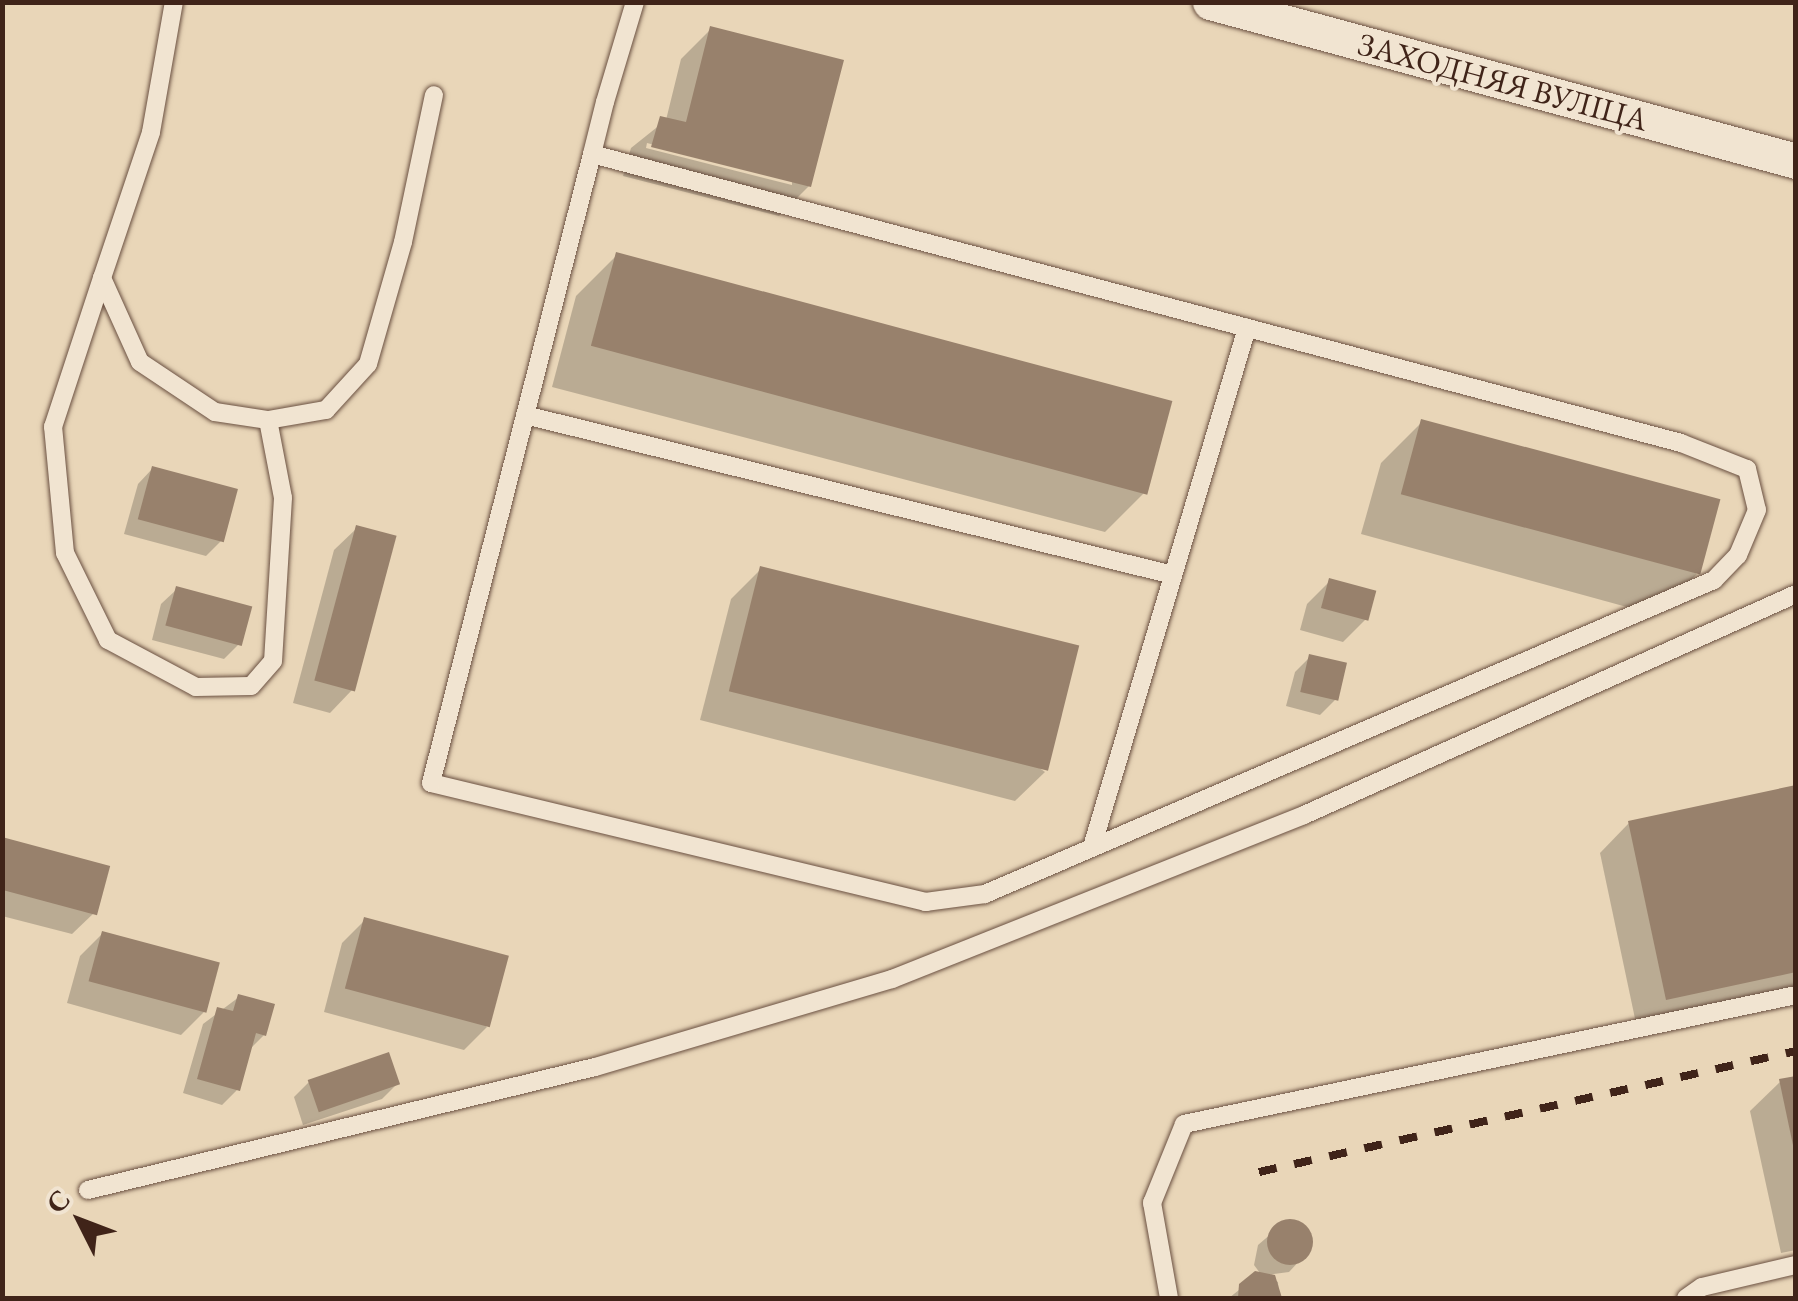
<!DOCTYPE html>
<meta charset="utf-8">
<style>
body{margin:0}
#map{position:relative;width:1798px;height:1301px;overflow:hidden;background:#e9d6b8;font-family:"EB Garamond",serif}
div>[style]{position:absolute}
.shadow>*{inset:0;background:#0003}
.building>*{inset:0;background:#98816c;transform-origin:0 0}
.round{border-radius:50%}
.roads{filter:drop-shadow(0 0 2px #6a5041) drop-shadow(0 0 2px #6a5041)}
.service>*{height:18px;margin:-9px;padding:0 9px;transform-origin:9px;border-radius:9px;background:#f1e4d1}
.minor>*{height:35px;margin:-17.5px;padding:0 17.5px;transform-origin:17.5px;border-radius:17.5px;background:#f1e4d1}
.rail>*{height:8px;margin-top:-4px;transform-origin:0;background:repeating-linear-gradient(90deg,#402419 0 18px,transparent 0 36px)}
span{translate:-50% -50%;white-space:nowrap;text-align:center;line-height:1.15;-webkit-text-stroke:8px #f1e4d1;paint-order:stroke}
.street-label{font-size:32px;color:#402419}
.frame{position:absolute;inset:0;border:5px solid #402419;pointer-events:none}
.north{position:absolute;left:30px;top:1171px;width:100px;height:100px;-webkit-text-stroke:8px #f1e4d1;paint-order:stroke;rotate:312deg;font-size:28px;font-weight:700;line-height:40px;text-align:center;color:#402419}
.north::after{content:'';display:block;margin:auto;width:35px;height:45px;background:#402419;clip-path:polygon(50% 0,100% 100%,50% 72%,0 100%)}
</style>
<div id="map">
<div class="shadow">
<div style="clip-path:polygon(evenodd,711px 29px,809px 186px,779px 216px,623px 176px,631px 148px,666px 120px,681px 59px,711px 29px,647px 143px,792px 180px,792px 185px,646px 148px,647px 143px)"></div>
<div style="clip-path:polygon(617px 255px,1146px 491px,1105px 532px,552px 387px,576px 296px)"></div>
<div style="clip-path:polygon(1422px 422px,1697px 574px,1656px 615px,1361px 534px,1381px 463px)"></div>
<div style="clip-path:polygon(153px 468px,221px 541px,206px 556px,124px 534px,138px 484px)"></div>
<div style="clip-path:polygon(357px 528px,352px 690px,330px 713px,293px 703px,334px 550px)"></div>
<div style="clip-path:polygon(761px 569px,1045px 772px,1015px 801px,700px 720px,731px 599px)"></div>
<div style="clip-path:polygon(1330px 581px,1366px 619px,1343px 642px,1300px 630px,1307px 604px)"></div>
<div style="clip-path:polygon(177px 589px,239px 644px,224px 659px,152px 640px,161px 604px)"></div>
<div style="clip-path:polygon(1310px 657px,1335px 700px,1320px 715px,1286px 706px,1295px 672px)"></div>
<div style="clip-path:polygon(1796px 787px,1796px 994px,1637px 1028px,1600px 853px,1629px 823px)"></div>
<div style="clip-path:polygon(2px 840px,95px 912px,72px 934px,2px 916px)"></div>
<div style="clip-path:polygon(365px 920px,487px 1027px,464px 1050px,324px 1012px,342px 943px)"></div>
<div style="clip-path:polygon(103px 933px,204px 1012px,181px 1035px,67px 1003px,80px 956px)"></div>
<div style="clip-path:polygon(239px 997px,264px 1035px,249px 1050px,237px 1090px,222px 1105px,183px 1093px,203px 1024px)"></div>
<div style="clip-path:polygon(1796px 1078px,1796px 1250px,1781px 1253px,1750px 1111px,1780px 1082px)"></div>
<div style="clip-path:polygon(309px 1082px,397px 1084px,382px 1099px,303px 1125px,294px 1097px)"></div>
<div style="clip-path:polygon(1285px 1222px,1303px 1227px,1309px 1237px,1304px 1256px,1289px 1272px,1266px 1275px,1278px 1282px,1279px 1298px,1229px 1298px,1260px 1273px,1254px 1265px,1258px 1245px)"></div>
</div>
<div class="building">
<div style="clip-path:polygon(710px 26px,844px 60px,811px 187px,651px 147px,660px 116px,686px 122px)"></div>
<div style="left:616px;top:252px;width:576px;height:97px;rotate:15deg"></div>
<div style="left:1421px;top:419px;width:310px;height:78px;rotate:15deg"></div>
<div style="left:152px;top:466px;width:89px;height:55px;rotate:15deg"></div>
<div style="left:356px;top:525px;width:42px;height:161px;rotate:15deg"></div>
<div style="left:760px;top:566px;width:329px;height:129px;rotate:14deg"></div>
<div style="left:1329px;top:578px;width:49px;height:31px;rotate:15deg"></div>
<div style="left:176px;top:586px;width:79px;height:41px;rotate:15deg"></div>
<div style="left:1309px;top:654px;width:39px;height:39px;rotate:13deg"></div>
<div style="clip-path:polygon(1796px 785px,1796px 972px,1666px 1000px,1628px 821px)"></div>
<div style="left:2px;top:837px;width:112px;height:51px;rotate:15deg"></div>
<div style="left:364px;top:917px;width:150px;height:74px;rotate:15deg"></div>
<div style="left:102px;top:931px;width:122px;height:52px;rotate:15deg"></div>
<div style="clip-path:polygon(238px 994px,275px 1004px,266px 1036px,256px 1033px,240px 1091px,197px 1079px,217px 1007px,233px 1011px)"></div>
<div style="left:389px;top:1052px;width:34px;height:86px;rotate:71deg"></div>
<div style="clip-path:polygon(1796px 1076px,1796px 1150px,1794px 1150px,1779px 1079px)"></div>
<div class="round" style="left:1267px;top:1219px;width:46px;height:46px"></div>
<div style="clip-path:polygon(1255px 1271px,1275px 1275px,1282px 1298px,1238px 1298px,1239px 1284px)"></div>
</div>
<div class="roads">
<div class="service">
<div style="left:592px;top:154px;width:1127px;rotate:14.86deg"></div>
<div style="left:1681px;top:443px;width:71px;rotate:21.5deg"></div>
<div style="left:1747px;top:469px;width:42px;rotate:76.3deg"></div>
<div style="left:1757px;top:510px;width:49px;rotate:112.9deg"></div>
<div style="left:1738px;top:555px;width:35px;rotate:134deg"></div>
<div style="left:1714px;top:580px;width:794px;rotate:156.7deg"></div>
<div style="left:985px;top:894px;width:60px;rotate:172.3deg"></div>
<div style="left:926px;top:902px;width:509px;rotate:-166.48deg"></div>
<div style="left:431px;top:783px;width:649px;rotate:-75.64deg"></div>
<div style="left:592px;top:154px;width:54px;rotate:-76deg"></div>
<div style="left:605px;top:102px;width:104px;rotate:-73.3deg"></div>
<div style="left:102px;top:278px;width:92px;rotate:65.7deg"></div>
<div style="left:140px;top:362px;width:90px;rotate:33.7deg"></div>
<div style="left:215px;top:412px;width:54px;rotate:8.6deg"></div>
<div style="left:268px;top:420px;width:79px;rotate:79.1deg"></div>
<div style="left:283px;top:498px;width:163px;rotate:93.5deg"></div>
<div style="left:273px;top:661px;width:33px;rotate:131deg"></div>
<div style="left:251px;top:686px;width:55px;rotate:179deg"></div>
<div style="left:196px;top:687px;width:100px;rotate:-151.9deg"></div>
<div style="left:108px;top:640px;width:97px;rotate:-116.3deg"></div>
<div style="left:65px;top:553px;width:127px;rotate:-95.4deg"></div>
<div style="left:53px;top:427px;width:157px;rotate:-71.8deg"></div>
<div style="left:102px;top:278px;width:154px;rotate:-71.4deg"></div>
<div style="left:151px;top:132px;width:132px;rotate:-80deg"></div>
<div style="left:525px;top:415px;width:667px;rotate:13.87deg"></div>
<div style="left:268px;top:420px;width:59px;rotate:-9.8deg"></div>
<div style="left:326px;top:410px;width:62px;rotate:-47.6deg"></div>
<div style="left:368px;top:364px;width:127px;rotate:-74deg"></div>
<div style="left:403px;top:242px;width:150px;rotate:-78.1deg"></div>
<div style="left:1092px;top:847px;width:542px;rotate:-73.37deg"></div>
<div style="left:88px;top:1190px;width:522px;rotate:-13.64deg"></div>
<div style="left:595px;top:1067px;width:310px;rotate:-16.5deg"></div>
<div style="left:892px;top:979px;width:443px;rotate:-21.7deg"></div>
<div style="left:1304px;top:815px;width:539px;rotate:-24.19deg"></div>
<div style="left:1169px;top:1298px;width:97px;rotate:-100.1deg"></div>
<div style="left:1152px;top:1203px;width:85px;rotate:-67.9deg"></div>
<div style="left:1184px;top:1124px;width:625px;rotate:-11.9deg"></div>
<div style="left:1686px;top:1298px;width:19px;rotate:-35deg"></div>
<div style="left:1702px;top:1287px;width:97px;rotate:-13.2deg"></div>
</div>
<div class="minor">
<div style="left:1210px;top:2px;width:607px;rotate:15.18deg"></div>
</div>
</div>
<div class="rail">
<div style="left:1259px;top:1172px;width:550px;rotate:-12.7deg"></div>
</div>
<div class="street-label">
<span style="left:1503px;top:82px;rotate:15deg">ЗАХОДНЯЯ ВУЛІЦА</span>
</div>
<div class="frame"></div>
<div class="north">С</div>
</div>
